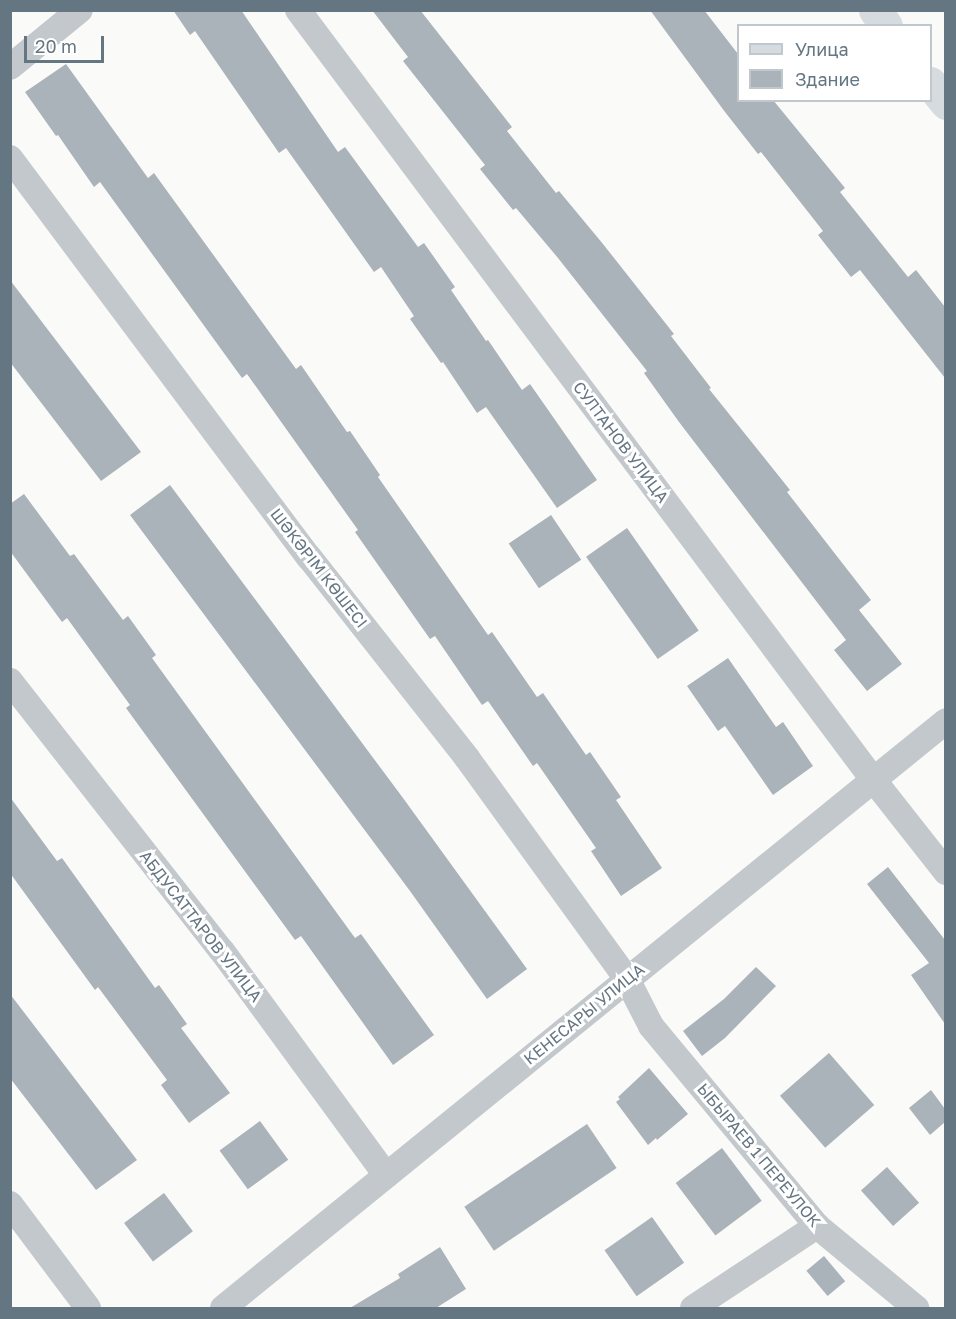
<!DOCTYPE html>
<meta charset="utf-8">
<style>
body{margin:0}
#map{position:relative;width:956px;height:1319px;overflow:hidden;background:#fafaf8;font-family:"Golos Text",sans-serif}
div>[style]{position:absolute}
.building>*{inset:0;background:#aab3b9;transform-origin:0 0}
.street>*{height:26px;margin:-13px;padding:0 13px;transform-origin:13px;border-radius:13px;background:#c3c8cc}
.secondary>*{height:33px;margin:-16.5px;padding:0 16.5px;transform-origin:16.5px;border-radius:16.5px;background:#d6dbdf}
span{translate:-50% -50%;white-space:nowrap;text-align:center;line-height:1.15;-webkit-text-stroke:6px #fff;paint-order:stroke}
.street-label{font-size:16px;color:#657683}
.frame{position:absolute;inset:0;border:12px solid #657683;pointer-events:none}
.legend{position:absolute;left:737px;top:24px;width:195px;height:78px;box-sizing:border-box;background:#fff;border:2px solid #c1c8cd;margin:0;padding:8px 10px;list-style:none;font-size:18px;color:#657683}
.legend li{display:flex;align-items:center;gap:12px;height:30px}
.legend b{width:30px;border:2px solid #c1c8cd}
.scale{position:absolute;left:24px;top:36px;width:80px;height:27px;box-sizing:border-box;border:3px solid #657683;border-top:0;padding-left:8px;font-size:18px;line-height:21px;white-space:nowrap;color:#657683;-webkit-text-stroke:4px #fff;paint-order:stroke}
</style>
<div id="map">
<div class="building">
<div style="clip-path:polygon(173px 10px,241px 10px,338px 152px,345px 147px,418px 247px,424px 243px,455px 287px,451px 290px,486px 341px,488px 340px,522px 390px,530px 384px,597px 480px,557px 508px,486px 407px,477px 413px,443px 362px,441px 363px,410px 319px,414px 316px,381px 267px,374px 272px,286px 148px,279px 153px,195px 31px,190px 35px)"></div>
<div style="clip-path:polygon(372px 10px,420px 10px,512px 127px,507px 131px,556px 193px,559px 191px,603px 244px,674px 334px,671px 336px,711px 388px,709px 389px,790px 490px,787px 492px,871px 600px,859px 610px,902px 664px,867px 691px,834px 650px,846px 640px,679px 422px,644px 373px,647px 371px,558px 258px,516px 208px,513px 210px,480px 169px,485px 165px,403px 61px,408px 57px)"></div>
<div style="clip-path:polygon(650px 10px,704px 10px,738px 54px,738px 100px,773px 100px,845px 188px,840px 192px,908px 277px,916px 270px,945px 307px,945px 378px,860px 270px,851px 277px,818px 235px,823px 231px,761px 152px,758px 154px,725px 112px)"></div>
<div style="clip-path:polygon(66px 64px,148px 178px,154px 173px,296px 369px,301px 365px,347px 432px,350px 431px,380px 475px,378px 477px,488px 635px,492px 632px,537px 697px,543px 693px,586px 755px,590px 752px,621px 797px,616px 800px,662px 868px,621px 896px,591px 851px,596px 848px,537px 763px,533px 766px,488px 701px,482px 705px,435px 636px,430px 639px,355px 532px,358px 530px,247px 374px,242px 378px,100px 182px,94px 187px,58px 135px,56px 136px,25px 92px)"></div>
<div style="clip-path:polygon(10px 280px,141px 452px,101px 481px,10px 362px)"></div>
<div style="clip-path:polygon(170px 485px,403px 798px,527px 969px,487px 999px,410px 891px,130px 515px)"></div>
<div style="clip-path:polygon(24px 494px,70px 556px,74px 554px,123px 620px,128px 616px,156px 655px,152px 658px,355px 938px,361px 934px,434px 1035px,393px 1065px,301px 936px,295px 940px,126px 708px,130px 705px,67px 618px,62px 622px,10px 551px,10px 504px)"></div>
<div style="left:551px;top:515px;width:54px;height:51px;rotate:56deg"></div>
<div style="left:627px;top:528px;width:125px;height:50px;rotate:55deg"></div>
<div style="clip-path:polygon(728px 658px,776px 727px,783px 722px,813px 766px,773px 795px,725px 726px,718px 731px,687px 686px)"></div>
<div style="clip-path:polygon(10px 797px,57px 861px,62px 858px,155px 988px,159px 985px,187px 1024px,181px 1028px,230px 1093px,189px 1123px,161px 1085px,167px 1080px,98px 987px,95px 990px,10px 873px)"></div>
<div style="clip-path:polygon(888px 867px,945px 940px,945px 1024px,911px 975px,929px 963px,867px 884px)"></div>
<div style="clip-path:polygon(756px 967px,776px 986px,725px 1038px,702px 1056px,683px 1031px,724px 999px)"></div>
<div style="clip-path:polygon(10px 994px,137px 1160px,96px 1190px,10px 1078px)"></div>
<div style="left:829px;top:1053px;width:69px;height:65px;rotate:49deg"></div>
<div style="clip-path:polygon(649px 1068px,688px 1114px,657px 1140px,656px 1138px,648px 1145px,616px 1102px,620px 1099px,618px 1097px)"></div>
<div style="clip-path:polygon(931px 1090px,945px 1109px,945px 1122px,930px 1135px,909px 1108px)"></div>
<div style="left:260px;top:1121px;width:48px;height:50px;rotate:54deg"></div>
<div style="left:587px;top:1124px;width:53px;height:148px;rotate:56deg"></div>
<div style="left:722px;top:1148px;width:66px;height:58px;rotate:53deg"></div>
<div style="left:887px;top:1167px;width:48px;height:35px;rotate:48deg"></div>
<div style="left:164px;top:1193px;width:48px;height:50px;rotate:53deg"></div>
<div style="left:652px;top:1217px;width:56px;height:58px;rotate:55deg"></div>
<div style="clip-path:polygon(440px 1247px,466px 1289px,436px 1308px,350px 1308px,400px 1278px,398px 1274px)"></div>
<div style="left:824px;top:1256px;width:33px;height:23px;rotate:50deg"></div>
</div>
<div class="street">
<div style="left:298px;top:10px;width:959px;rotate:53.23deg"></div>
<div style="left:872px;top:778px;width:120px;rotate:51.8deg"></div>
<div style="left:10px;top:67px;width:90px;rotate:-39.2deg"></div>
<div style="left:10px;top:158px;width:499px;rotate:53.2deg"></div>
<div style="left:309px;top:557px;width:256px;rotate:51.8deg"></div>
<div style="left:467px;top:758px;width:273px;rotate:54.1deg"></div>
<div style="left:627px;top:979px;width:53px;rotate:62.9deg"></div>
<div style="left:651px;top:1026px;width:260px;rotate:50.3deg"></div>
<div style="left:817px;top:1226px;width:129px;rotate:39.6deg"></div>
<div style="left:10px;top:681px;width:343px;rotate:51.9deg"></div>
<div style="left:222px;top:951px;width:278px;rotate:53.8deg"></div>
<div style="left:10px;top:1204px;width:130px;rotate:53.1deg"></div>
<div style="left:223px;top:1308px;width:931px;rotate:-39.07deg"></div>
<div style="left:693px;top:1308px;width:149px;rotate:-33.5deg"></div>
</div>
<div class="secondary">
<div style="left:875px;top:10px;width:19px;rotate:55deg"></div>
<div style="left:930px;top:83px;width:26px;rotate:51deg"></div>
</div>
<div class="street-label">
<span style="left:621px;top:442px;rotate:53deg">СУЛТАНОВ УЛИЦА</span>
<span style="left:319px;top:568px;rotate:52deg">ШӘКӘРІМ КӨШЕСІ</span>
<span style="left:201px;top:926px;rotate:52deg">АБДУСАТТАРОВ УЛИЦА</span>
<span style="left:584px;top:1014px;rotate:-39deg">КЕНЕСАРЫ УЛИЦА</span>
<span style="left:759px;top:1155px;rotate:50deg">ЫБЫРАЕВ 1 ПЕРЕУЛОК</span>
</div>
<div class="frame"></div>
<ul class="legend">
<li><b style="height:8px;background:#d6dbdf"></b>Улица</li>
<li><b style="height:16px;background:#aab3b9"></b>Здание</li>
</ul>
<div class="scale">20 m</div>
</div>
